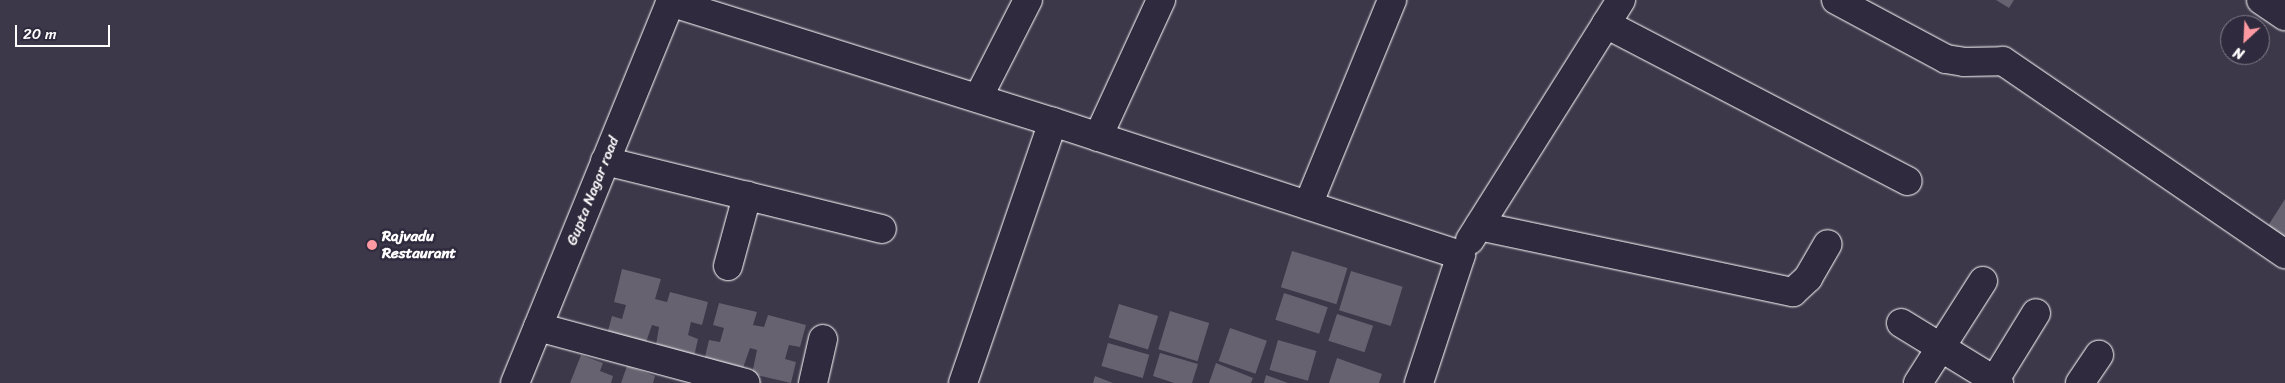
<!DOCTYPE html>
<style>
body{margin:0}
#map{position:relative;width:2285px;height:383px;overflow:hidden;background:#3c3749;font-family:Sriracha,sans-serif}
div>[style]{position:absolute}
.building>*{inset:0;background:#666270;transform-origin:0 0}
.roads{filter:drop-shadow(0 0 1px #fff) drop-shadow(0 0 1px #fff)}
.street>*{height:28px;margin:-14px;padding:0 14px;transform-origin:14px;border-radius:14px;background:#2f2a3d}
.secondary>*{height:28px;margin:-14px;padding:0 14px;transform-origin:14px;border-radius:14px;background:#2f2a3d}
.dots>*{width:14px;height:14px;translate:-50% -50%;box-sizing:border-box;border:2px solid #2f2a3d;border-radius:50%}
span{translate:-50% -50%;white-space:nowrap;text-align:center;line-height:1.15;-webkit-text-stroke:5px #2f2a3d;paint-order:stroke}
.street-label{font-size:15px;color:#fff}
.poi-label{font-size:15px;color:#fff;font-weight:700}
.left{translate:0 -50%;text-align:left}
.north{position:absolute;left:2220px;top:15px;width:50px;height:50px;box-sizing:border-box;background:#2f2a3d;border:1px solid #827f8b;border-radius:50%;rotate:205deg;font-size:14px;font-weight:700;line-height:20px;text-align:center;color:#fff}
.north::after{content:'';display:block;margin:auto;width:18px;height:22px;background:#ff9aa2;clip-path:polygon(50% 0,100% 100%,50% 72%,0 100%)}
.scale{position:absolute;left:15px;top:25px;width:95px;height:22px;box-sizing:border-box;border:2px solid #fff;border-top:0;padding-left:6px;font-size:15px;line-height:18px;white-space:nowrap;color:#fff;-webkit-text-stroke:4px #2f2a3d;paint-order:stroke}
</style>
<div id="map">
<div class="building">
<div style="clip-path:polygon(1996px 0,2014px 0,2009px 8px)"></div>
<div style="clip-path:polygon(2285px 199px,2285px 241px,2266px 229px)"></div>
<div style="left:1292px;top:251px;width:58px;height:38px;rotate:17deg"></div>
<div style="clip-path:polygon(622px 269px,661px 279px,655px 299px,667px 302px,670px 292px,708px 302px,702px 325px,691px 322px,688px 335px,698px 339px,693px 361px,655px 351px,659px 327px,652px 325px,644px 348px,606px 338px,612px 316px,622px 319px,626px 305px,614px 302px)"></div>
<div style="left:1351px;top:271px;width:54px;height:41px;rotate:17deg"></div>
<div style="left:1284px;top:293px;width:46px;height:28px;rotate:18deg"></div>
<div style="clip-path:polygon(719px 303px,757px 312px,753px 325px,764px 327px,768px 315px,806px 325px,800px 347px,789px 345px,785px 359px,796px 362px,791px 383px,752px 374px,757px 350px,750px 348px,742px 371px,704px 361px,709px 340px,720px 342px,724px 328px,713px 325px)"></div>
<div style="left:1119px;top:304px;width:41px;height:35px;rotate:17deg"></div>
<div style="left:1170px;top:311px;width:41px;height:40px;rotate:17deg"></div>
<div style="left:1337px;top:314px;width:38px;height:28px;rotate:18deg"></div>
<div style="left:1230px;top:328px;width:39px;height:35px;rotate:19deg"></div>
<div style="left:1278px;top:340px;width:40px;height:31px;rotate:16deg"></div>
<div style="left:1108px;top:343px;width:43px;height:24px;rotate:16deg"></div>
<div style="clip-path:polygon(1160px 353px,1198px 364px,1192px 383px,1174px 383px,1153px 376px)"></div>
<div style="clip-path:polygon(581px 355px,603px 363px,600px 371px,613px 376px,611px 383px,570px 383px)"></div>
<div style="clip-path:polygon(1337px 358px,1382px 374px,1379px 383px,1329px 383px)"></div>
<div style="clip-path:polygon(1216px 363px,1253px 378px,1251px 383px,1209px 383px)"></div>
<div style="clip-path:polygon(627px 366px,655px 376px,653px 383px,621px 383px)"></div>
<div style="clip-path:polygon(1266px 375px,1288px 383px,1264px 383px)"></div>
<div style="clip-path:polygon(1095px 376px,1113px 383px,1093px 383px)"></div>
</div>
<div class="roads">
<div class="street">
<div style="left:1621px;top:0;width:28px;rotate:122deg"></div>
<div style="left:1606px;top:24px;width:340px;rotate:27.5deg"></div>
<div style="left:1836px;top:0;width:125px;rotate:28.2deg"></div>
<div style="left:1946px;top:59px;width:18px;rotate:9deg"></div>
<div style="left:1964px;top:62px;width:39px;rotate:-1deg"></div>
<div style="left:2003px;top:61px;width:342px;rotate:34.4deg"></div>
<div style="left:2261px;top:0;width:29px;rotate:34deg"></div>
<div style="left:670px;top:2px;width:401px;rotate:17.4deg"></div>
<div style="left:1053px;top:122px;width:429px;rotate:18.1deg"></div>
<div style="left:1461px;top:255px;width:135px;rotate:108.2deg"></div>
<div style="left:978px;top:98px;width:110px;rotate:-63deg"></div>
<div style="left:1098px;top:137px;width:151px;rotate:-65.3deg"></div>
<div style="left:605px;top:161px;width:285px;rotate:13.8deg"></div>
<div style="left:1308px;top:205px;width:222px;rotate:-67.7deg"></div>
<div style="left:1479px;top:226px;width:321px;rotate:11.9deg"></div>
<div style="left:1793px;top:292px;width:21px;rotate:-43deg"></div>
<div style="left:1808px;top:278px;width:39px;rotate:-60deg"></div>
<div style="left:1470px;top:240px;width:255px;rotate:-57.8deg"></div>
<div style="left:728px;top:266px;width:73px;rotate:-74.8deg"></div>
<div style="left:1901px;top:323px;width:115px;rotate:31.5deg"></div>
<div style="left:538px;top:327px;width:215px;rotate:15.1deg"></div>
<div style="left:813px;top:383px;width:45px;rotate:-77.2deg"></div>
<div style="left:963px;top:383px;width:276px;rotate:-71deg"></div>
<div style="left:1918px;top:383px;width:121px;rotate:-57.5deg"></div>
<div style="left:1993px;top:383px;width:82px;rotate:-58.4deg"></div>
<div style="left:2080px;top:383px;width:34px;rotate:-56deg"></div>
</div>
<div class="secondary">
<div style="left:515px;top:383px;width:414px;rotate:-67.8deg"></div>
</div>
</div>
<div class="dots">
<div style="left:372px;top:245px;background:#ff9aa2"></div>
</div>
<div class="street-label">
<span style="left:593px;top:191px;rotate:-68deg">Gupta Nagar road</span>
</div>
<div class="poi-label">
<span class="left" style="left:382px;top:245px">Rajvadu<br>Restaurant</span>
</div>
<div class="north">N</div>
<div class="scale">20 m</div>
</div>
